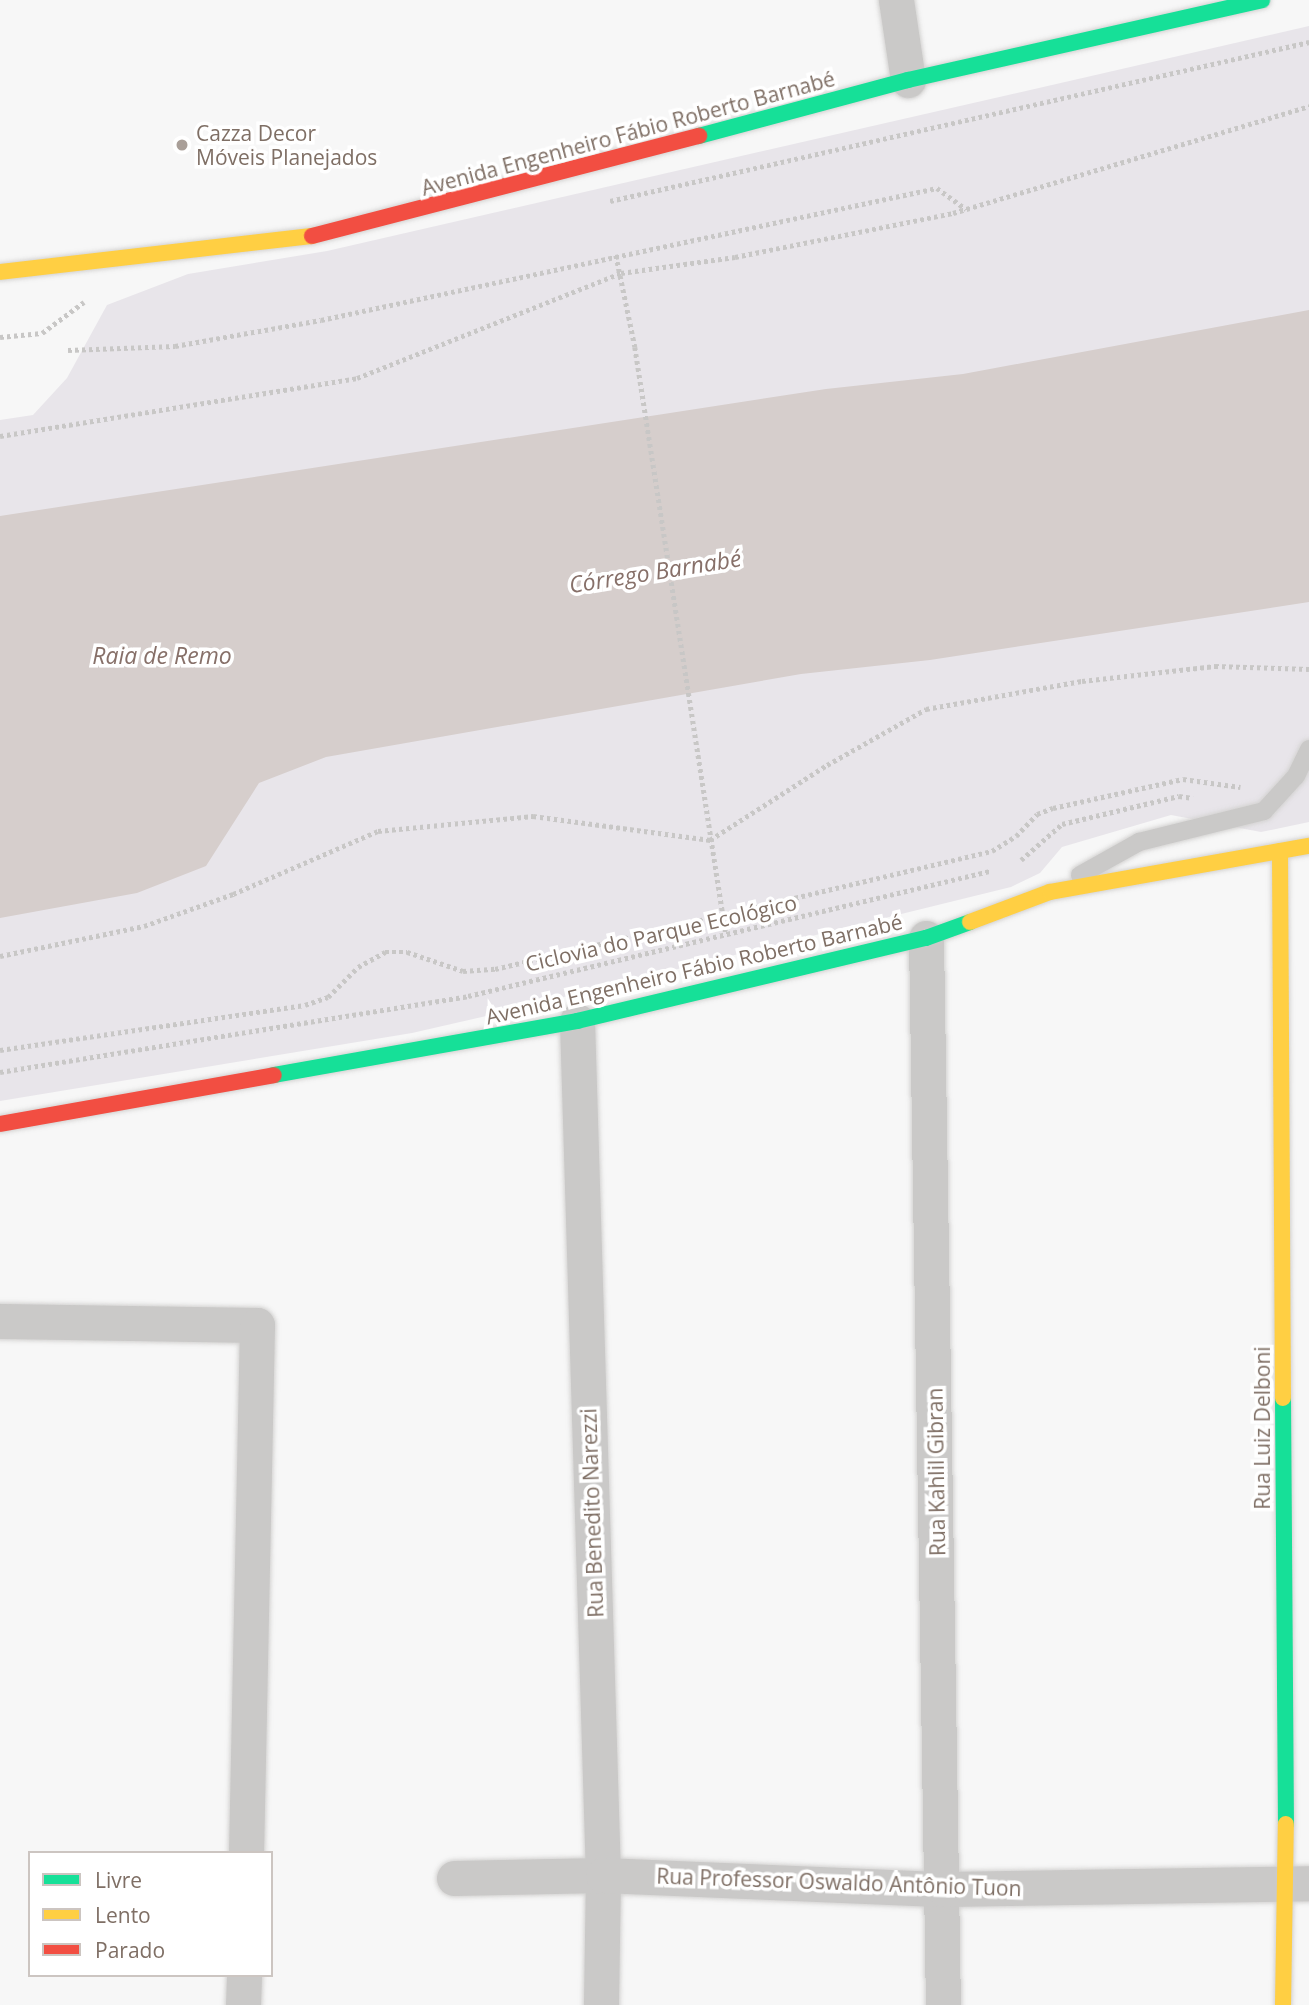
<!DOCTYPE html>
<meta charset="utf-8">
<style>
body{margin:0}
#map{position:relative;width:1309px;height:2005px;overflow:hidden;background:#f7f7f7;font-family:"Open Sans",sans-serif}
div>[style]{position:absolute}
.green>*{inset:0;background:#e8e5ea}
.water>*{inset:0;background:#d6cecc}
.path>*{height:4.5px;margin-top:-2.25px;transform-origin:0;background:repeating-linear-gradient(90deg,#c8c7c6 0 3.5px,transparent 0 7px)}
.roads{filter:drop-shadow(0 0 2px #d4d3d2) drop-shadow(0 0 2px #d4d3d2)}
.lane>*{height:18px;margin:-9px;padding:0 9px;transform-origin:9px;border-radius:9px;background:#cac9c8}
.street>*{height:35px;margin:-17.5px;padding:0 17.5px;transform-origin:17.5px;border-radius:17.5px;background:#cac9c8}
.fast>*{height:16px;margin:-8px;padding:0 8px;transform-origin:8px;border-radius:8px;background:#16e098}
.slow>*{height:16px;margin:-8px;padding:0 8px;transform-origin:8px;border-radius:8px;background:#ffcf43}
.jam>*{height:16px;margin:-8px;padding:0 8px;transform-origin:8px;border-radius:8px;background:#f24e42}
.dots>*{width:19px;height:19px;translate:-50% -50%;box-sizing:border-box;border:4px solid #fff;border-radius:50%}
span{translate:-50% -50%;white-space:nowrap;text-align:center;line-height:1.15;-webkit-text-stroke:7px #fff;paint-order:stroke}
.poi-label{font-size:21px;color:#7f6f65}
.left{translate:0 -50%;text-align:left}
.street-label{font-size:21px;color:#7f6f65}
.water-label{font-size:23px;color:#877069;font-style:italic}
.legend{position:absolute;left:28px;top:1851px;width:245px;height:126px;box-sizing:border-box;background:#fff;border:2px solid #ccc5c1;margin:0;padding:9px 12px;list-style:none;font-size:21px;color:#7f6f65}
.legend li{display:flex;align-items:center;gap:14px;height:35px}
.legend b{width:35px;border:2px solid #ccc5c1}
</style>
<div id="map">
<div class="green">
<div style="clip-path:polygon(1309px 26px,1309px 822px,1261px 832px,1171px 815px,1062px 847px,1040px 873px,1011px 887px,495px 1014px,412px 1033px,0 1101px,0 420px,33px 415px,67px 378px,107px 305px,188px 274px,327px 251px)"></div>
</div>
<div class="water">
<div style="clip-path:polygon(1309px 310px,1309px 602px,930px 660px,801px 674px,326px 757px,259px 783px,206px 866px,137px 893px,0 918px,0 516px,826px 389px,963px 374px)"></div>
</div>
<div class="path">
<div style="left:610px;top:201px;width:717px;rotate:-12.81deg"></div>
<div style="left:616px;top:255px;width:94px;rotate:78.3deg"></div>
<div style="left:635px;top:347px;width:594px;rotate:81.19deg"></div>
<div style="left:0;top:337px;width:42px;rotate:-5.4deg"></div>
<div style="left:42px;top:333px;width:52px;rotate:-36.4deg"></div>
<div style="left:68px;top:350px;width:107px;rotate:-2.1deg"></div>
<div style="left:175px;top:346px;width:148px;rotate:-10.1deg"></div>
<div style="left:321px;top:320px;width:630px;rotate:-12.09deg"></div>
<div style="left:937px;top:188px;width:36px;rotate:36deg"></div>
<div style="left:0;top:436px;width:362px;rotate:-9.2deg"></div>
<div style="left:357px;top:378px;width:284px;rotate:-21.7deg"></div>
<div style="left:621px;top:273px;width:115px;rotate:-8deg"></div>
<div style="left:735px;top:257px;width:222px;rotate:-11.4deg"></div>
<div style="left:953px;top:213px;width:372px;rotate:-16.7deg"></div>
<div style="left:1021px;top:860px;width:55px;rotate:-41.3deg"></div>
<div style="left:1062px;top:824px;width:120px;rotate:-13.5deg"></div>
<div style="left:1179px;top:796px;width:14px;rotate:8deg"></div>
<div style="left:0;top:956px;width:147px;rotate:-11.8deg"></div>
<div style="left:144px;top:926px;width:95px;rotate:-19.8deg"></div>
<div style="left:233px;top:894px;width:158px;rotate:-23.5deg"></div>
<div style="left:378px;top:831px;width:156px;rotate:-5.5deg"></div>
<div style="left:533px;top:816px;width:179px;rotate:7.7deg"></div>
<div style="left:710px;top:840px;width:139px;rotate:-32.7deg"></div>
<div style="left:827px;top:765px;width:114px;rotate:-29.5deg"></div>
<div style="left:926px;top:709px;width:158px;rotate:-10.2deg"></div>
<div style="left:1082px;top:681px;width:134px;rotate:-6.4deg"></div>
<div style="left:1215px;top:666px;width:94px;rotate:1.8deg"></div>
<div style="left:0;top:1050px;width:308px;rotate:-8.4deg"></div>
<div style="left:305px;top:1005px;width:24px;rotate:-19deg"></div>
<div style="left:328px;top:997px;width:42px;rotate:-45deg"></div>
<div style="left:358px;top:967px;width:31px;rotate:-29deg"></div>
<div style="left:385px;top:952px;width:22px"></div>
<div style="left:407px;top:952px;width:59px;rotate:18.7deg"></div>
<div style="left:463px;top:971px;width:32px;rotate:-4deg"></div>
<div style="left:495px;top:969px;width:511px;rotate:-13.36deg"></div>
<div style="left:992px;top:851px;width:28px;rotate:-32deg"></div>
<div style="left:1016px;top:836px;width:30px;rotate:-46deg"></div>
<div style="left:1037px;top:814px;width:17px;rotate:-21deg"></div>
<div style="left:1053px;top:808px;width:133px;rotate:-12.6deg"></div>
<div style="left:1183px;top:779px;width:58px;rotate:8deg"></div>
<div style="left:0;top:1072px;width:474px;rotate:-9.2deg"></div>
<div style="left:468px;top:996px;width:537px;rotate:-13.47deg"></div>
</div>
<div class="roads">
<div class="lane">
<div style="left:1080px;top:875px;width:68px;rotate:-29.2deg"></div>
<div style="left:1139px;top:842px;width:129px;rotate:-13.9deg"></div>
<div style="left:1264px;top:811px;width:47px;rotate:-47.6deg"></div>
<div style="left:1296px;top:776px;width:30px;rotate:-64deg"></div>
</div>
<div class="street">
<div style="left:896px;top:0;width:81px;rotate:81.5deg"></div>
<div style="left:926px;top:938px;width:1067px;rotate:89.09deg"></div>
<div style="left:577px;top:1021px;width:854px;rotate:88.26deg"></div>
<div style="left:603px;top:1875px;width:130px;rotate:90.9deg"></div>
<div style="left:0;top:1321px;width:257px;rotate:0.9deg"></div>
<div style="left:257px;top:1325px;width:528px;rotate:91.19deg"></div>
<div style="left:454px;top:1878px;width:149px;rotate:-1.2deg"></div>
<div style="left:603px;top:1875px;width:341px;rotate:2.4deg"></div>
<div style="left:944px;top:1889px;width:365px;rotate:-0.9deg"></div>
<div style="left:243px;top:2005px;width:30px;rotate:-88deg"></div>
</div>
<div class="fast">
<div style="left:699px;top:136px;width:216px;rotate:-15deg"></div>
<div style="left:908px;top:80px;width:363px;rotate:-12.7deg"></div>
<div style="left:274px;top:1075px;width:308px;rotate:-10.1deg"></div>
<div style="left:577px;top:1021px;width:359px;rotate:-13.4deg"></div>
<div style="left:926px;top:938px;width:47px;rotate:-20deg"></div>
<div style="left:1283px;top:1398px;width:426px;rotate:89.6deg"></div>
</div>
<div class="slow">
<div style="left:0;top:272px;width:314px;rotate:-6.6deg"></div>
<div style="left:1280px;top:851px;width:547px;rotate:89.69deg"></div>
<div style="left:970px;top:922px;width:85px;rotate:-20.6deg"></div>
<div style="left:1050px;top:892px;width:263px;rotate:-10.1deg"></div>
<div style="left:1283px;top:2005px;width:181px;rotate:-89.1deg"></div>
</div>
<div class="jam">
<div style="left:312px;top:236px;width:400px;rotate:-14.5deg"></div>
<div style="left:0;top:1124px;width:278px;rotate:-10.1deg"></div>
</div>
</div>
<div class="dots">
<div style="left:182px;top:145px;background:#a99f98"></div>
</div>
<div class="poi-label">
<span class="left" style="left:196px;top:145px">Cazza Decor<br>Móveis Planejados</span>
</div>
<div class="street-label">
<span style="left:628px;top:133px;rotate:-15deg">Avenida Engenheiro Fábio Roberto Barnabé</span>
<span style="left:661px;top:933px;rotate:-13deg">Ciclovia do Parque Ecológico</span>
<span style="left:694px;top:969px;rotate:-13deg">Avenida Engenheiro Fábio Roberto Barnabé</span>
<span style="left:1262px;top:1428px;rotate:-90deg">Rua Luiz Delboni</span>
<span style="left:936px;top:1472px;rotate:-91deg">Rua Kahlil Gibran</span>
<span style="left:592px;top:1513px;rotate:-92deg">Rua Benedito Narezzi</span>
<span style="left:839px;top:1882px;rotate:2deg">Rua Professor Oswaldo Antônio Tuon</span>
</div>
<div class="water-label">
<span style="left:655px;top:571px;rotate:-9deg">Córrego Barnabé</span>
<span style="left:162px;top:655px">Raia de Remo</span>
</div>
<ul class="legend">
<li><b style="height:9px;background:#16e098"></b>Livre</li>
<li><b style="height:9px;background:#ffcf43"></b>Lento</li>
<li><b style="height:9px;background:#f24e42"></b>Parado</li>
</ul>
</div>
